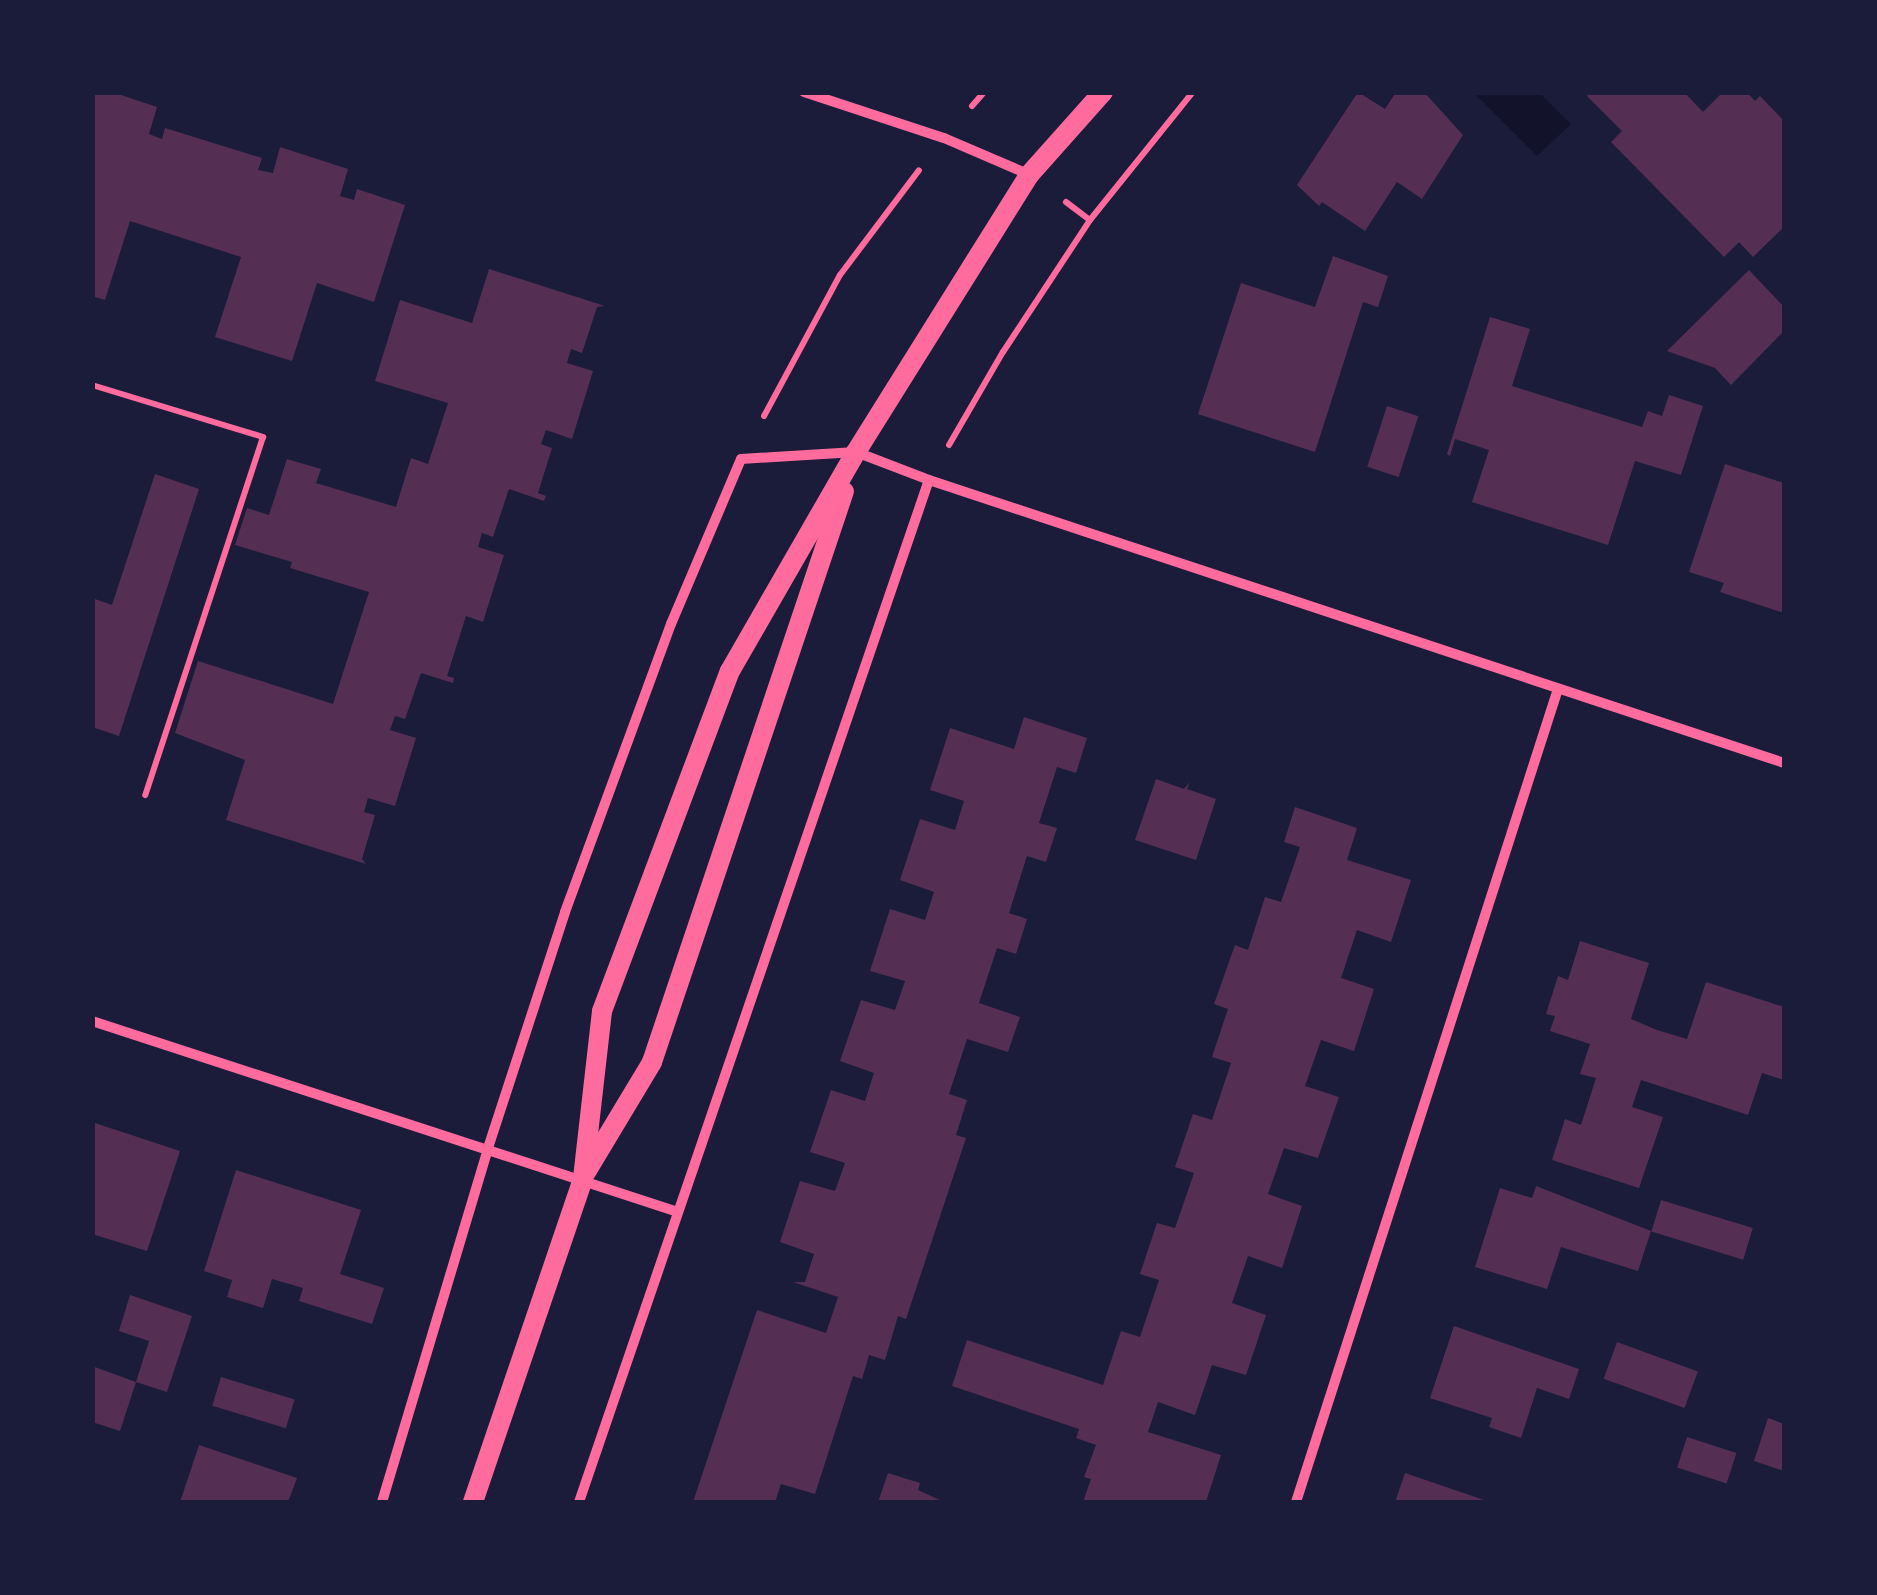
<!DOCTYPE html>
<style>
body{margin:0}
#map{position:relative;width:1877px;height:1595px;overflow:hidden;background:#1b1b3a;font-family:"Space Grotesk",sans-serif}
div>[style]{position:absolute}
.water>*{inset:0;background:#12122b}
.building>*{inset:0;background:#542f53;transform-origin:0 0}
.path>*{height:6px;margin:-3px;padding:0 3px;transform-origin:3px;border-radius:3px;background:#ff6b9d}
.minor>*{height:10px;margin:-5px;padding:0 5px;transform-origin:5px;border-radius:5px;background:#ff6b9d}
.secondary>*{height:20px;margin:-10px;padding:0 10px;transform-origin:10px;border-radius:10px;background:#ff6b9d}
span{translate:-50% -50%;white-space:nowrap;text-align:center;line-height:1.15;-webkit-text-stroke:8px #1b1b3a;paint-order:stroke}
.frame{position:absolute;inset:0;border:95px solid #1b1b3a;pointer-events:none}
</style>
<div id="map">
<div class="water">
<div style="clip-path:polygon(1474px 93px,1540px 93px,1571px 124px,1537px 156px)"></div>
</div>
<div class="building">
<div style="clip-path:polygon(92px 92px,112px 92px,157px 107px,149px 134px,162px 139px,165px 128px,262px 158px,258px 170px,273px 173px,280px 147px,348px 169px,340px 196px,354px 200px,357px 189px,405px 205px,374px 302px,317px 283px,292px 361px,215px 337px,241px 257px,130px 221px,105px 300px,92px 296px)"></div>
<div style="clip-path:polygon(1358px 92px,1385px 109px,1396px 92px,1424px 92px,1463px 135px,1422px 199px,1397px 182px,1365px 231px,1322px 202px,1319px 206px,1297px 185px)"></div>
<div style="clip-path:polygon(1590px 92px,1684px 92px,1703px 112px,1723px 92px,1747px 92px,1755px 101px,1760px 96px,1784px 121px,1784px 227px,1753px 257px,1739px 242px,1724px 257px,1611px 142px,1622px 131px,1587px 96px)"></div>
<div style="clip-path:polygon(1333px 256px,1388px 276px,1378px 307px,1363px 302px,1315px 452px,1198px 414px,1241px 283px,1315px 307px)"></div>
<div style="clip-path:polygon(489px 269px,605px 306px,597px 307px,582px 353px,571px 349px,567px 363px,593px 371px,572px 439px,546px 430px,541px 444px,552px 448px,538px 493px,546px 496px,544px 501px,509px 489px,493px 537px,482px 533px,478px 547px,504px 555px,483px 622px,466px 616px,447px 676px,454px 678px,453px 683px,421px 673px,405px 719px,395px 716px,390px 730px,416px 738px,395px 806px,368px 798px,364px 812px,375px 815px,362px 859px,366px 864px,226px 820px,245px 760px,175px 733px,198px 661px,333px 704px,369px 592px,290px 568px,292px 562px,235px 545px,247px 508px,269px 515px,287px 459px,321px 469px,316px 483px,396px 507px,411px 458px,428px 464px,448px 403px,375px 381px,400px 300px,472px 323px)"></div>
<div style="clip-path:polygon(1749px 270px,1784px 307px,1784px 331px,1731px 385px,1715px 368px,1667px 351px)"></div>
<div style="clip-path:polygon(1490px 317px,1530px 329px,1512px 386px,1642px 427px,1648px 411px,1662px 416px,1669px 395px,1703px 406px,1681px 475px,1635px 461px,1608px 545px,1472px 502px,1489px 450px,1455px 439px,1450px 456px,1447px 454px)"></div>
<div style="left:1387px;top:406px;width:33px;height:64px;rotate:18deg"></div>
<div style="clip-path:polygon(1725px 464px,1784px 483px,1784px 613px,1720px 592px,1724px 583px,1689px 572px)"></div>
<div style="clip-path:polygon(155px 474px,199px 489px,119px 736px,92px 727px,92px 598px,112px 605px)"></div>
<div style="clip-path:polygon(1024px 717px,1087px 738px,1076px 773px,1057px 767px,1039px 823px,1057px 828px,1046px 862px,1027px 856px,1009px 913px,1027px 919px,1016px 954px,997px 948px,979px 1003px,1020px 1017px,1008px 1052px,967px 1039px,949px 1094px,967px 1100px,956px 1135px,966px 1138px,906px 1319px,898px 1316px,885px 1360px,869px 1355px,862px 1379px,853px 1376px,815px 1494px,781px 1484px,775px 1502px,693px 1502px,757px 1310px,826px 1333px,838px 1297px,793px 1282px,805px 1282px,814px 1254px,780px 1242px,800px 1181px,835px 1191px,845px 1163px,810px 1152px,831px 1090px,865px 1101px,874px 1073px,840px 1061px,861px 1000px,895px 1010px,905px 981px,870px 971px,890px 909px,925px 920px,934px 892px,900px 880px,920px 819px,955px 830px,964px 801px,930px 790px,950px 728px,1014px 749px)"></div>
<div style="clip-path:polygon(1156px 779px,1184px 789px,1190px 782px,1187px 789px,1216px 799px,1196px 860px,1135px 840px)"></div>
<div style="clip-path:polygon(1295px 807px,1357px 828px,1347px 860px,1411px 880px,1391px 942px,1357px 930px,1341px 978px,1374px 989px,1354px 1051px,1321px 1040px,1305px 1086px,1339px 1097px,1318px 1158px,1284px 1148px,1268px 1194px,1302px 1206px,1282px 1268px,1248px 1256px,1232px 1303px,1266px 1315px,1246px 1375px,1212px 1365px,1195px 1415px,1158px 1402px,1148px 1432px,1221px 1455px,1206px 1502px,1083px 1502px,1091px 1479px,1084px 1477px,1096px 1445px,1076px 1438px,1079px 1429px,952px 1386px,967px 1340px,1103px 1385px,1121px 1331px,1140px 1337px,1159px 1280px,1140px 1274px,1157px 1223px,1175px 1228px,1194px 1173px,1175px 1167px,1193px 1114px,1212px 1120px,1231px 1063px,1212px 1057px,1228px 1009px,1214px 1004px,1235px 945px,1248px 950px,1265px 897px,1281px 902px,1300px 847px,1284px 842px)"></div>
<div style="clip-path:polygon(1580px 941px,1649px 963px,1631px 1019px,1657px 1030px,1687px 1039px,1706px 982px,1784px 1007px,1784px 1080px,1762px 1073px,1748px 1115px,1641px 1080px,1632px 1107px,1663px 1117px,1639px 1188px,1552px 1160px,1565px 1119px,1581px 1125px,1596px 1078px,1580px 1074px,1590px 1044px,1550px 1031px,1555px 1016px,1546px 1014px,1558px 976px,1568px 980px)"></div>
<div style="clip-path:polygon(92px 1122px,180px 1151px,147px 1251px,92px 1234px)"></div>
<div style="clip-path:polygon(236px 1170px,361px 1210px,340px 1274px,384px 1288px,372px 1324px,299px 1301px,303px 1288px,272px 1279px,263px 1308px,227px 1297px,232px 1280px,204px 1271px)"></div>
<div style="clip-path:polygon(1536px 1186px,1651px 1231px,1638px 1271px,1561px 1247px,1547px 1289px,1475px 1267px,1500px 1188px,1532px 1198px)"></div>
<div style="left:1661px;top:1200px;width:96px;height:33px;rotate:17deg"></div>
<div style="clip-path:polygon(130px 1295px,192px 1316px,167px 1392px,136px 1382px,120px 1431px,92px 1422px,92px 1366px,136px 1382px,149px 1341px,119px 1331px)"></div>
<div style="clip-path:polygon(1454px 1326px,1579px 1369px,1569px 1399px,1537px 1388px,1521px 1438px,1489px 1427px,1492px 1418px,1430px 1398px)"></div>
<div style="left:1617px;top:1342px;width:86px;height:39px;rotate:20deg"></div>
<div style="left:221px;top:1377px;width:77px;height:30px;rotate:17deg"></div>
<div style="clip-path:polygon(1768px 1418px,1784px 1424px,1784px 1471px,1754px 1461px)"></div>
<div style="left:1687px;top:1437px;width:52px;height:32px;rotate:18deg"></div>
<div style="clip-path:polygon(199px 1445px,297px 1478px,288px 1502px,180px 1502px)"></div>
<div style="clip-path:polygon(888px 1473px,920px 1483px,918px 1490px,944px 1502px,878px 1502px)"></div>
<div style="clip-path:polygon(1405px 1473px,1490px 1502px,1395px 1502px)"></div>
</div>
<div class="path">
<div style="left:972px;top:106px;width:18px;rotate:-49deg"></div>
<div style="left:1066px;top:202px;width:30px;rotate:37deg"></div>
<div style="left:92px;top:385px;width:179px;rotate:16.9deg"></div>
<div style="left:263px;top:437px;width:377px;rotate:108.2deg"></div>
<div style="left:764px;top:416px;width:160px;rotate:-61.7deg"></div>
<div style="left:840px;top:275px;width:131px;rotate:-53deg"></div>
<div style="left:949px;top:445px;width:108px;rotate:-59.9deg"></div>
<div style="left:1003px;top:352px;width:158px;rotate:-56.6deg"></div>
<div style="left:1090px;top:220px;width:164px;rotate:-51.2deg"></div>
</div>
<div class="minor">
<div style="left:804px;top:92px;width:147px;rotate:18.2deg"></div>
<div style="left:944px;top:138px;width:91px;rotate:23.2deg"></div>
<div style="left:92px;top:1021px;width:613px;rotate:18.05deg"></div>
<div style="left:382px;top:1502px;width:370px;rotate:-73.3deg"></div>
<div style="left:488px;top:1148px;width:248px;rotate:-71.9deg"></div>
<div style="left:565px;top:912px;width:307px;rotate:-69.8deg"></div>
<div style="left:671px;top:624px;width:179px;rotate:-67deg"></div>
<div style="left:741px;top:459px;width:115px;rotate:-3.5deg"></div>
<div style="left:856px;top:452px;width:78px;rotate:21deg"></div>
<div style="left:929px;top:480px;width:901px;rotate:18.31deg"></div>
<div style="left:579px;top:1502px;width:1080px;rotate:-71.1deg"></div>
<div style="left:1296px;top:1502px;width:854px;rotate:-72.14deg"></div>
</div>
<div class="secondary">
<div style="left:586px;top:1172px;width:128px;rotate:-59deg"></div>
<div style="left:652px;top:1062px;width:602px;rotate:-71.41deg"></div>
<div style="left:473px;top:1502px;width:342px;rotate:-71.2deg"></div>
<div style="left:583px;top:1178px;width:168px;rotate:-83.5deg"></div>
<div style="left:602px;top:1011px;width:363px;rotate:-69.4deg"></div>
<div style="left:730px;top:671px;width:253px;rotate:-60.1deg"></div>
<div style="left:856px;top:452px;width:327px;rotate:-58deg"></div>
<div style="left:1029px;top:175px;width:111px;rotate:-48.3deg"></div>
</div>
<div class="frame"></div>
</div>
